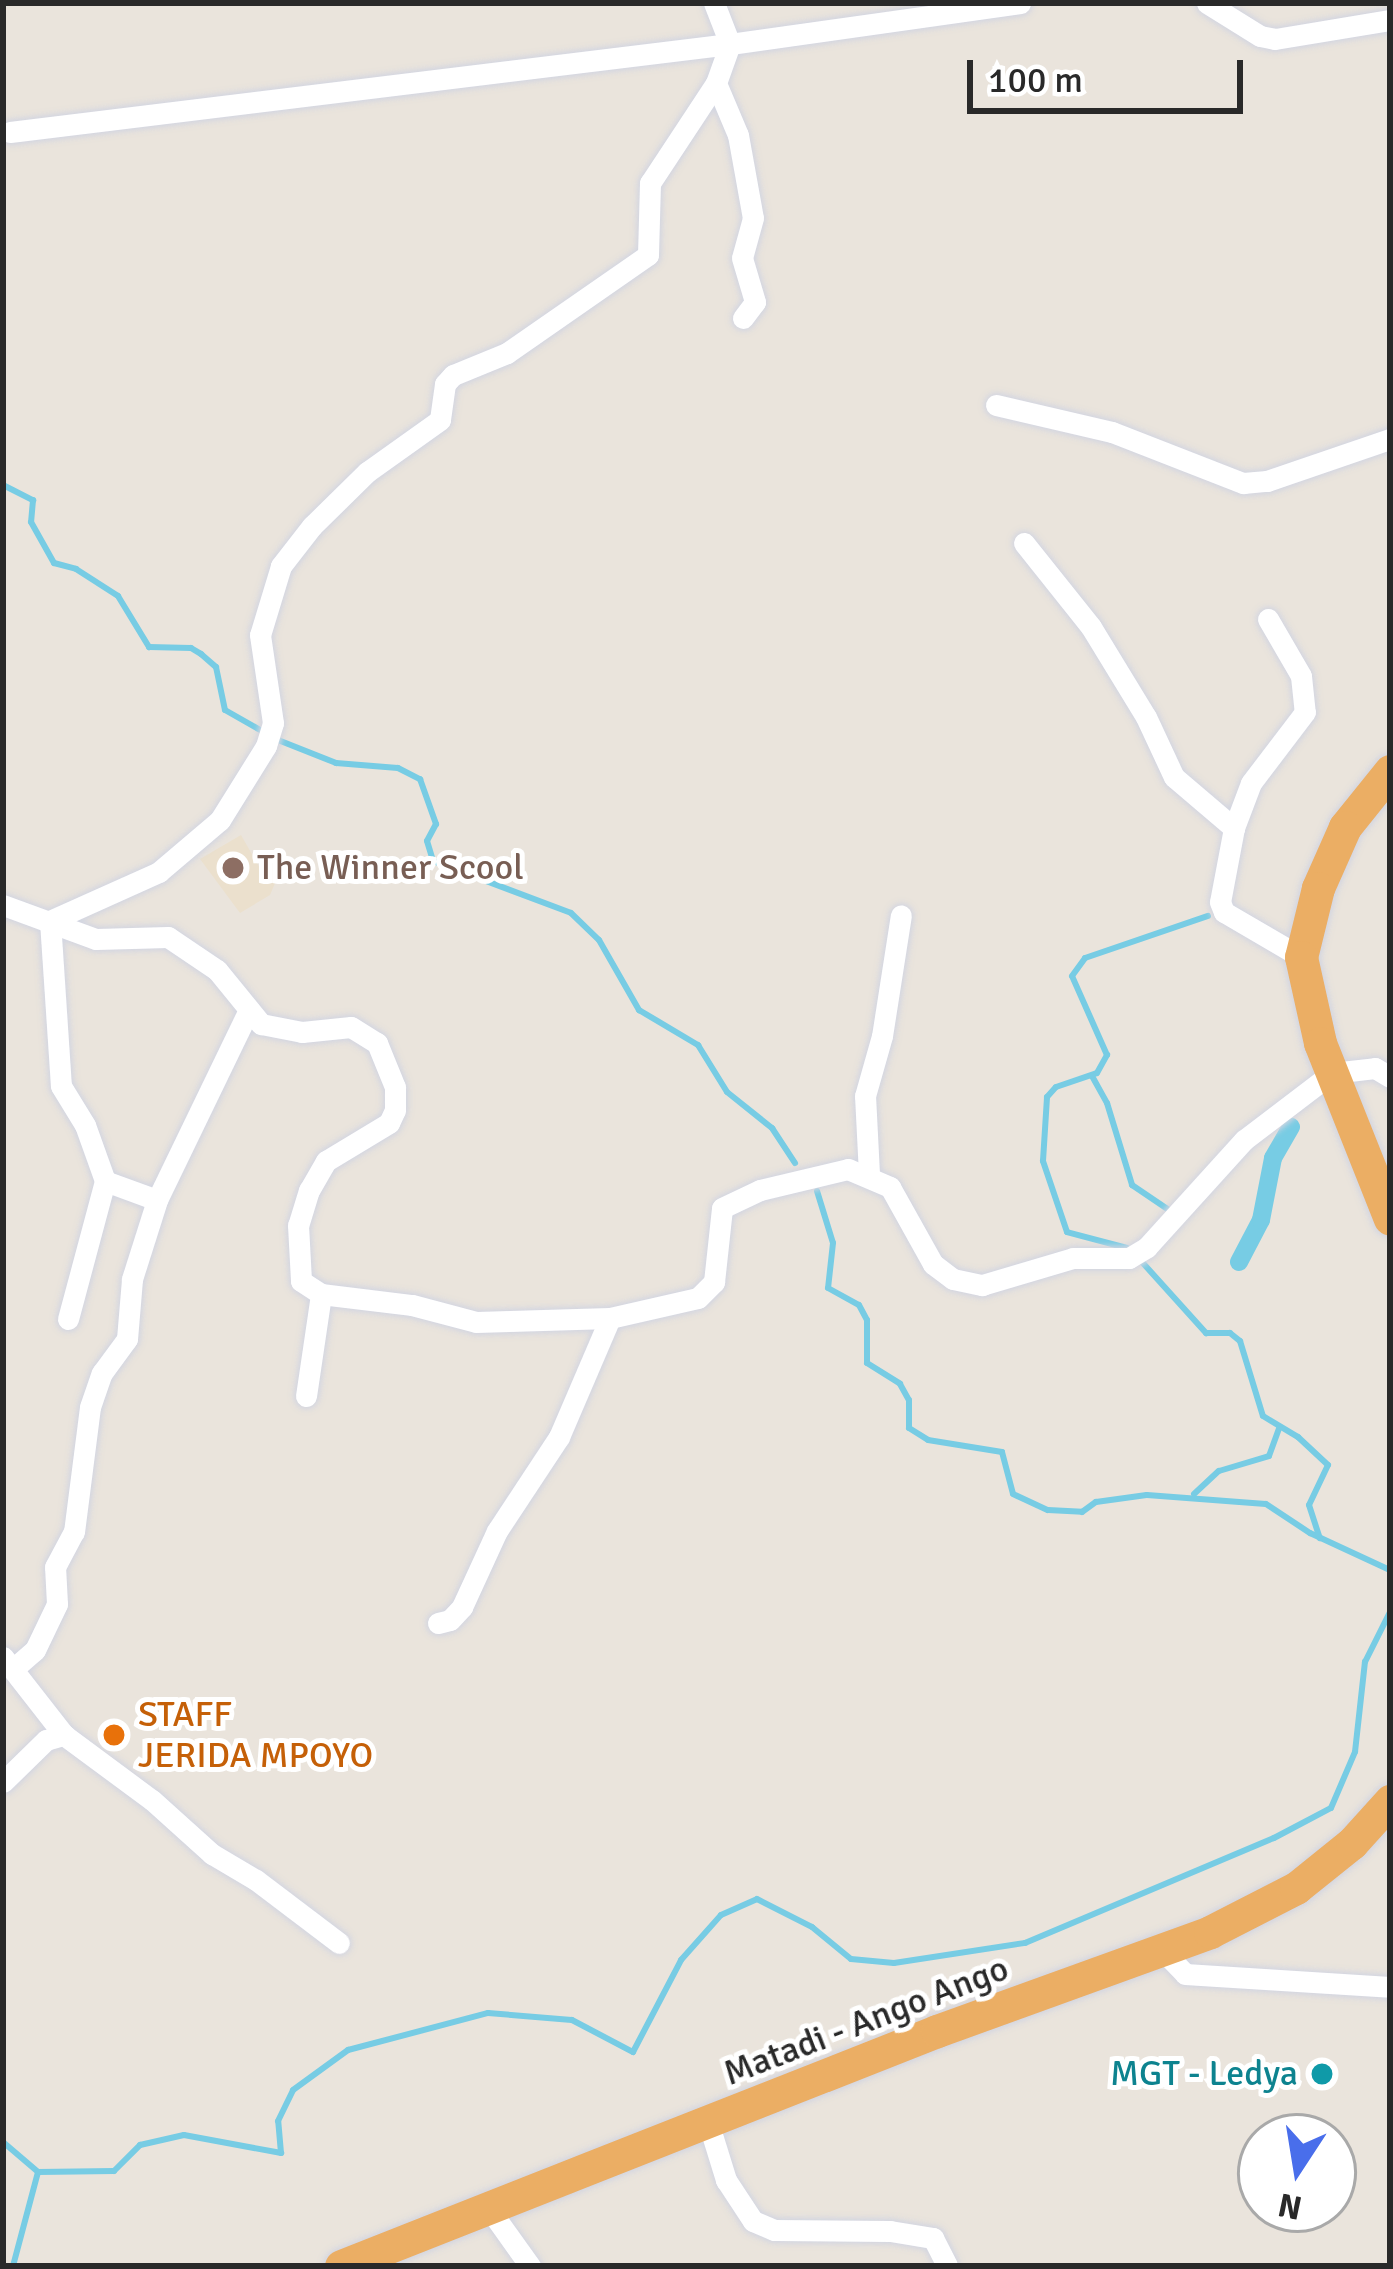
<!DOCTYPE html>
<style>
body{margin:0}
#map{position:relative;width:1393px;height:2269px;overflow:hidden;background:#eae4dc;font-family:Signika,sans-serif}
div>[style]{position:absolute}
.education>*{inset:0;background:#ebe0cd}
.stream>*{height:6px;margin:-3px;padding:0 3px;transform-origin:3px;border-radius:3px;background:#77cce4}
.canal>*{height:18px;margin:-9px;padding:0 9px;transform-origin:9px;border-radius:9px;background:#77cce4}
.roads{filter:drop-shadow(0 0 3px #d2d5e1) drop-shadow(0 0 3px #d2d5e1)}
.minor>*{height:21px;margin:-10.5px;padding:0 10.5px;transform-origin:10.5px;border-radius:10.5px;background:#fff}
.trunk>*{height:33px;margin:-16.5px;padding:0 16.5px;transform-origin:16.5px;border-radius:16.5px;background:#ebae64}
.dots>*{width:33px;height:33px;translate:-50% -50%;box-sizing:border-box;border:6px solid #fff;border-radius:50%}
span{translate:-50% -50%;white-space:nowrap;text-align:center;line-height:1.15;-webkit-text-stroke:10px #fff;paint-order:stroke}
.education-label{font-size:36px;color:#785e54}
.left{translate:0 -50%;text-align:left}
.food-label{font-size:36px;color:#c56008}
.street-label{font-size:36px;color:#292929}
.culture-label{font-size:36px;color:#0d838f}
.right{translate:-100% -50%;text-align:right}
.frame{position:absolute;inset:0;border:6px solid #292929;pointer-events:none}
.north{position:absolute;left:1237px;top:2113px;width:120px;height:120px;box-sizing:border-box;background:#fff;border:3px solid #a9a9a9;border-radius:50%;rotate:192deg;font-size:33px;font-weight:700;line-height:48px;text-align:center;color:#292929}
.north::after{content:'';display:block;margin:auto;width:42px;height:54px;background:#496eeb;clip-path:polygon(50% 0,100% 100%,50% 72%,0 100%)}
.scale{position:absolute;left:967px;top:60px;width:276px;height:54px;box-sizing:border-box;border:6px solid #292929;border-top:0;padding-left:15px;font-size:36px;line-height:42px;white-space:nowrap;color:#292929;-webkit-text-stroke:9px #fff;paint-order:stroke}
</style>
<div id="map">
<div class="education">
<div style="clip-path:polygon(241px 835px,265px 877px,278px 876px,270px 895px,240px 913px,200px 859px)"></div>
</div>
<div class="stream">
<div style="left:3px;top:485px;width:34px;rotate:27deg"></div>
<div style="left:33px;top:500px;width:22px;rotate:95deg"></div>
<div style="left:31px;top:522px;width:47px;rotate:60.7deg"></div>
<div style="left:54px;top:563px;width:23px;rotate:15deg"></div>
<div style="left:76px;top:569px;width:50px;rotate:32.7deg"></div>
<div style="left:118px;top:596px;width:60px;rotate:58.7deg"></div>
<div style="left:149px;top:647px;width:42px;rotate:1.4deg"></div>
<div style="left:191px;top:648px;width:12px;rotate:31deg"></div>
<div style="left:201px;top:654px;width:20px;rotate:41deg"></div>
<div style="left:216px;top:667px;width:44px;rotate:78.2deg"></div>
<div style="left:225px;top:710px;width:43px;rotate:29.6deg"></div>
<div style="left:273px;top:738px;width:68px;rotate:21.6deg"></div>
<div style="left:336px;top:763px;width:62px;rotate:4.6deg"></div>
<div style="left:398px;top:768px;width:25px;rotate:27deg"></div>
<div style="left:420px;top:779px;width:48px;rotate:70.4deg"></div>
<div style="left:436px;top:824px;width:19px;rotate:118deg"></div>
<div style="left:427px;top:841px;width:21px;rotate:73deg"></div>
<div style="left:433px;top:861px;width:147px;rotate:20.6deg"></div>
<div style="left:571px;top:913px;width:39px;rotate:44deg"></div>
<div style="left:599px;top:940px;width:81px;rotate:60.3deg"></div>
<div style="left:639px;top:1010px;width:69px;rotate:30.7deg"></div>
<div style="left:698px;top:1045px;width:55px;rotate:58.3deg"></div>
<div style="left:727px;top:1092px;width:58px;rotate:38.7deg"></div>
<div style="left:772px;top:1128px;width:42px;rotate:56.7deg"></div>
<div style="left:1092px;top:1076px;width:31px;rotate:61deg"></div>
<div style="left:1107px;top:1103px;width:86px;rotate:73deg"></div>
<div style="left:1132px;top:1185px;width:45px;rotate:34deg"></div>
<div style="left:817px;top:1191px;width:54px;rotate:72.9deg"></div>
<div style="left:833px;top:1243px;width:45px;rotate:96.3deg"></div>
<div style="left:828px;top:1288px;width:35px;rotate:29deg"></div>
<div style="left:859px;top:1305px;width:17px;rotate:62deg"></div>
<div style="left:867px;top:1320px;width:43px;rotate:90deg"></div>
<div style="left:867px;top:1363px;width:39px;rotate:32deg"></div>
<div style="left:900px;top:1384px;width:18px;rotate:61deg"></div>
<div style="left:909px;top:1400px;width:28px;rotate:90deg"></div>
<div style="left:909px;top:1428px;width:22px;rotate:32deg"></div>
<div style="left:928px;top:1440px;width:75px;rotate:9.2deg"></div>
<div style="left:1002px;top:1452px;width:43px;rotate:75.3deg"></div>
<div style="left:1013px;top:1494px;width:38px;rotate:25deg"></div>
<div style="left:1048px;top:1510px;width:34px;rotate:3deg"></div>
<div style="left:1082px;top:1512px;width:17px;rotate:-36deg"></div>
<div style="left:1096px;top:1502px;width:51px;rotate:-7.8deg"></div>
<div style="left:1147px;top:1495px;width:119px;rotate:4.3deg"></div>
<div style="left:1266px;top:1504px;width:53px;rotate:33.4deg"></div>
<div style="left:1310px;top:1533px;width:88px;rotate:24.8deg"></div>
<div style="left:1127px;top:1248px;width:62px;rotate:-165.1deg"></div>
<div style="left:1067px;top:1232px;width:75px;rotate:-108.7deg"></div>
<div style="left:1043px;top:1161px;width:64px;rotate:-86.4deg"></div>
<div style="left:1047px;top:1097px;width:13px;rotate:-48deg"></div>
<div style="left:1056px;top:1087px;width:43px;rotate:-18.9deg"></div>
<div style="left:1097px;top:1073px;width:21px;rotate:-61deg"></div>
<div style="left:1107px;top:1055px;width:86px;rotate:-113.9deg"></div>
<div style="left:1072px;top:976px;width:22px;rotate:-54deg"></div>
<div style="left:1085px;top:958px;width:130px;rotate:-18.9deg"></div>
<div style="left:1142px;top:1262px;width:96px;rotate:48deg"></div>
<div style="left:1206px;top:1333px;width:24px"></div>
<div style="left:1230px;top:1333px;width:13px;rotate:39deg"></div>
<div style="left:1240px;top:1341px;width:78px;rotate:73deg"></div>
<div style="left:1263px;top:1416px;width:41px;rotate:31deg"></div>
<div style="left:1298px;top:1437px;width:41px;rotate:43deg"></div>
<div style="left:1328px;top:1465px;width:44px;rotate:115.4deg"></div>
<div style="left:1309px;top:1505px;width:35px;rotate:72deg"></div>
<div style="left:1194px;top:1494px;width:34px;rotate:-43deg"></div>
<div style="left:1219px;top:1471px;width:52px;rotate:-16.7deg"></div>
<div style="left:1269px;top:1456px;width:30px;rotate:-70deg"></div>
<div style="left:3px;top:2142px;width:45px;rotate:40.5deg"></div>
<div style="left:13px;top:2266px;width:97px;rotate:-75.1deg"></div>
<div style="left:38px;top:2172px;width:76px;rotate:-0.8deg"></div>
<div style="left:114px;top:2171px;width:37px;rotate:-45deg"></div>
<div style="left:140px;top:2145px;width:45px;rotate:-12.8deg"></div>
<div style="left:184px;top:2135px;width:99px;rotate:10.5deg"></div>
<div style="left:281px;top:2153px;width:32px;rotate:-95deg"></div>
<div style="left:278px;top:2121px;width:34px;rotate:-64deg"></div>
<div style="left:293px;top:2090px;width:68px;rotate:-36deg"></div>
<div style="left:348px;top:2050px;width:145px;rotate:-14.8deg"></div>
<div style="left:488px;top:2013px;width:84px;rotate:4.8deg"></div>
<div style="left:572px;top:2020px;width:69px;rotate:27.7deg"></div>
<div style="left:633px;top:2052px;width:104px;rotate:-62.4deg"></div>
<div style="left:681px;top:1960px;width:60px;rotate:-48.4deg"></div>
<div style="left:721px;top:1915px;width:39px;rotate:-24deg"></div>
<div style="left:757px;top:1899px;width:62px;rotate:27deg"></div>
<div style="left:812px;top:1927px;width:50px;rotate:39.4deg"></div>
<div style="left:851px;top:1959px;width:43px;rotate:5.3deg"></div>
<div style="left:894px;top:1963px;width:133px;rotate:-8.7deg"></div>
<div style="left:1025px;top:1943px;width:270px;rotate:-22.9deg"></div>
<div style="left:1274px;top:1838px;width:64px;rotate:-27.8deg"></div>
<div style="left:1331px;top:1808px;width:61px;rotate:-66.8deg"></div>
<div style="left:1355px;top:1752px;width:91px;rotate:-83.7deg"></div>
<div style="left:1365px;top:1662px;width:56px;rotate:-63.4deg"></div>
</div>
<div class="canal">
<div style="left:1239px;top:1262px;width:47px;rotate:-62.4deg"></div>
<div style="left:1261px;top:1220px;width:63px;rotate:-79deg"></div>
<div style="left:1273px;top:1158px;width:36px;rotate:-60deg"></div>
</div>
<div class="roads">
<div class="minor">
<div style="left:714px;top:3px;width:44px;rotate:68.7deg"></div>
<div style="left:730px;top:44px;width:293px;rotate:-8deg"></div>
<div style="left:1207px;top:3px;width:62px;rotate:31.9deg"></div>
<div style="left:1260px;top:36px;width:15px;rotate:11deg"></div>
<div style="left:1275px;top:39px;width:117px;rotate:-9.4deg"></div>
<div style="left:716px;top:83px;width:56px;rotate:67.1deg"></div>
<div style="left:738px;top:135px;width:84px;rotate:79.8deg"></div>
<div style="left:753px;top:218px;width:41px;rotate:105.4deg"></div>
<div style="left:742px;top:258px;width:46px;rotate:73.5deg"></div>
<div style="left:755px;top:302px;width:20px;rotate:127deg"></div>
<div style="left:10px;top:132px;width:725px;rotate:-6.97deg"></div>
<div style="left:730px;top:44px;width:41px;rotate:109.7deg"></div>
<div style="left:716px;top:83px;width:120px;rotate:123.4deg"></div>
<div style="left:650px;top:183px;width:72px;rotate:91.6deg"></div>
<div style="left:648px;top:255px;width:172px;rotate:145.2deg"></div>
<div style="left:507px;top:353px;width:58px;rotate:157.8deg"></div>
<div style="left:453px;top:375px;width:12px;rotate:132deg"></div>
<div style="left:445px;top:384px;width:36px;rotate:98deg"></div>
<div style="left:440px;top:420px;width:90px;rotate:144.5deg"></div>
<div style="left:367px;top:472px;width:77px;rotate:135.5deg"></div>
<div style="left:312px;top:526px;width:51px;rotate:127.8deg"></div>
<div style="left:281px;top:566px;width:72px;rotate:106.9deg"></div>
<div style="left:260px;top:635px;width:89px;rotate:81.6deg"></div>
<div style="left:273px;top:723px;width:24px;rotate:107deg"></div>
<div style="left:266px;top:746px;width:87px;rotate:121.9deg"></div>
<div style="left:220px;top:820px;width:80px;rotate:139.6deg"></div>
<div style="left:159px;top:872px;width:120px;rotate:155.8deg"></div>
<div style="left:50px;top:921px;width:165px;rotate:86.2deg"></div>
<div style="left:61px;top:1086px;width:46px;rotate:58.4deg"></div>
<div style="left:85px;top:1125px;width:59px;rotate:70.3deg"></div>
<div style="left:105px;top:1181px;width:55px;rotate:20.1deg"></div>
<div style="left:996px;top:405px;width:119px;rotate:13.1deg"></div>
<div style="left:1112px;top:432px;width:141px;rotate:21.3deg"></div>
<div style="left:1243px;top:483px;width:24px;rotate:-5deg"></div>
<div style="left:1267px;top:481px;width:130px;rotate:-18.9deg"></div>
<div style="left:1024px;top:543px;width:107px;rotate:51.4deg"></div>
<div style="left:1091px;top:627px;width:105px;rotate:58.6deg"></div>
<div style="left:1146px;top:717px;width:66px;rotate:65deg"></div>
<div style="left:1174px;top:777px;width:79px;rotate:40.4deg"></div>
<div style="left:1268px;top:619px;width:66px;rotate:59.9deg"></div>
<div style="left:1301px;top:676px;width:36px;rotate:84deg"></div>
<div style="left:1305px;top:712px;width:89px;rotate:127.3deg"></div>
<div style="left:1251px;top:783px;width:48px;rotate:110.7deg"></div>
<div style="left:1234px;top:828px;width:75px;rotate:100.7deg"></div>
<div style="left:1220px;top:902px;width:11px;rotate:68deg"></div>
<div style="left:1224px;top:912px;width:89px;rotate:30.3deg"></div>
<div style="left:3px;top:905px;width:99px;rotate:20.1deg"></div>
<div style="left:96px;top:939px;width:72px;rotate:-1.6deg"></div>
<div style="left:168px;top:937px;width:59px;rotate:34deg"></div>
<div style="left:217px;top:970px;width:70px;rotate:50.8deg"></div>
<div style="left:261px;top:1024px;width:42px;rotate:11deg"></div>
<div style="left:302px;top:1032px;width:49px;rotate:-5.8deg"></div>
<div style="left:351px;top:1027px;width:31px;rotate:32deg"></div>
<div style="left:377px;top:1043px;width:48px;rotate:67.8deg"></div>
<div style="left:395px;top:1087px;width:23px;rotate:90deg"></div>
<div style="left:395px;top:1110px;width:14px;rotate:115deg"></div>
<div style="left:389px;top:1123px;width:74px;rotate:148.9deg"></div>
<div style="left:326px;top:1161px;width:34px;rotate:120deg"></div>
<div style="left:309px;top:1190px;width:37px;rotate:107deg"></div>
<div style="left:298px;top:1225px;width:56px;rotate:86.9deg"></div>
<div style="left:301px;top:1281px;width:24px;rotate:33deg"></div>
<div style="left:321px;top:1294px;width:92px;rotate:6.9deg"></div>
<div style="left:412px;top:1305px;width:66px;rotate:14.9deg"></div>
<div style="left:476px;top:1322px;width:134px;rotate:-1.7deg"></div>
<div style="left:610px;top:1318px;width:90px;rotate:-12.8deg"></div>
<div style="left:698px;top:1298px;width:23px;rotate:-45deg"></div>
<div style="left:714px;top:1282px;width:74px;rotate:-83.8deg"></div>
<div style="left:722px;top:1208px;width:42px;rotate:-25.3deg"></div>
<div style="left:760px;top:1190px;width:90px;rotate:-13.4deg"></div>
<div style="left:848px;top:1169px;width:46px;rotate:23.2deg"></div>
<div style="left:890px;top:1187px;width:88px;rotate:60.8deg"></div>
<div style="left:933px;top:1264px;width:25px;rotate:37deg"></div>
<div style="left:953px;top:1279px;width:30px;rotate:12deg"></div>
<div style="left:982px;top:1285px;width:95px;rotate:-16.5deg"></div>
<div style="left:1073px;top:1258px;width:56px"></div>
<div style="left:1129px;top:1258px;width:21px;rotate:-31deg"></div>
<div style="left:1147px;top:1247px;width:144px;rotate:-47.8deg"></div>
<div style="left:1244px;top:1140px;width:111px;rotate:-37.3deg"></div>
<div style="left:1332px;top:1073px;width:43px;rotate:-6.6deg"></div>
<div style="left:1375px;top:1068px;width:17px;rotate:31deg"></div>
<div style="left:869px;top:1174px;width:78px;rotate:-92.9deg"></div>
<div style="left:865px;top:1096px;width:62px;rotate:-74.2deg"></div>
<div style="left:882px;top:1036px;width:122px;rotate:-81.1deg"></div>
<div style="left:68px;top:1319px;width:143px;rotate:-75deg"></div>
<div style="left:306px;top:1396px;width:103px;rotate:-81.6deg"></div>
<div style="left:438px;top:1623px;width:12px;rotate:-14deg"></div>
<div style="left:450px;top:1620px;width:18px;rotate:-47deg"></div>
<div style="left:462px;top:1607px;width:84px;rotate:-65.3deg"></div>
<div style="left:497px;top:1531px;width:113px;rotate:-56.6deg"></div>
<div style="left:559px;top:1437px;width:129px;rotate:-66.8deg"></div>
<div style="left:3px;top:1657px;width:99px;rotate:52deg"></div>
<div style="left:64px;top:1735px;width:109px;rotate:36.5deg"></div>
<div style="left:152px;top:1800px;width:81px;rotate:42deg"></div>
<div style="left:212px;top:1854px;width:51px;rotate:30.6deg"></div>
<div style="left:256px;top:1880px;width:104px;rotate:37.2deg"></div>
<div style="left:13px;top:1669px;width:29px;rotate:-41deg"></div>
<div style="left:35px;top:1650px;width:51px;rotate:-64.4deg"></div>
<div style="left:57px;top:1604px;width:37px;rotate:-93deg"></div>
<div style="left:55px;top:1567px;width:40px;rotate:-62deg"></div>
<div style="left:74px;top:1532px;width:126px;rotate:-82.7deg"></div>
<div style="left:90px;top:1407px;width:36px;rotate:-71deg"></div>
<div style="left:102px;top:1373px;width:42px;rotate:-53.7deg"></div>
<div style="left:127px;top:1339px;width:60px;rotate:-85.2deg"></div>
<div style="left:132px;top:1279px;width:83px;rotate:-72.4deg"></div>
<div style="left:157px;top:1200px;width:211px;rotate:-64.2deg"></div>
<div style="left:3px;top:1782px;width:60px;rotate:-44.3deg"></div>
<div style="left:46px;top:1740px;width:19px;rotate:-16deg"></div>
<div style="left:1164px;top:1952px;width:30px;rotate:46deg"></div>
<div style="left:1185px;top:1974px;width:205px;rotate:3.6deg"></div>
<div style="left:709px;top:2125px;width:58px;rotate:72.8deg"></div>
<div style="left:726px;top:2180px;width:49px;rotate:56.6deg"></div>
<div style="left:753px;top:2221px;width:23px;rotate:23deg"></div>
<div style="left:774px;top:2230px;width:116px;rotate:0.5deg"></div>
<div style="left:890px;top:2231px;width:44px;rotate:9.2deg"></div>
<div style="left:933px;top:2238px;width:31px;rotate:63deg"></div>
<div style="left:490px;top:2210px;width:69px;rotate:54.5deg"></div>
</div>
<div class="trunk">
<div style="left:1390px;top:771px;width:72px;rotate:128.8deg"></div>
<div style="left:1345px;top:827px;width:67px;rotate:113.9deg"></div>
<div style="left:1318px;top:888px;width:71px;rotate:103.8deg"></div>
<div style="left:1301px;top:957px;width:88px;rotate:77.5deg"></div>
<div style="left:1320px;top:1043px;width:189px;rotate:68.3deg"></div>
<div style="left:341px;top:2266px;width:641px;rotate:-21.52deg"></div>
<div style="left:937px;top:2031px;width:290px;rotate:-19.9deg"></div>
<div style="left:1210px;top:1932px;width:97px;rotate:-27.1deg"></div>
<div style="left:1296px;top:1888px;width:72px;rotate:-38.8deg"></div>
<div style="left:1352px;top:1843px;width:57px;rotate:-47.9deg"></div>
</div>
</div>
<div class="dots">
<div style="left:233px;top:868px;background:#8d6e63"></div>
<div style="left:114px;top:1735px;background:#e8710a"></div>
<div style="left:1322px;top:2074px;background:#0f9aa8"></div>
</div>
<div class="education-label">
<span class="left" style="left:257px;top:868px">The Winner Scool</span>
</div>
<div class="food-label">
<span class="left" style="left:138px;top:1735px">STAFF<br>JERIDA MPOYO</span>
</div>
<div class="street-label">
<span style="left:866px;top:2021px;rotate:-21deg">Matadi - Ango Ango</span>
</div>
<div class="culture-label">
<span class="right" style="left:1298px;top:2074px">MGT - Ledya</span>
</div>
<div class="frame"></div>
<div class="north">N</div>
<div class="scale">100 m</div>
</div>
